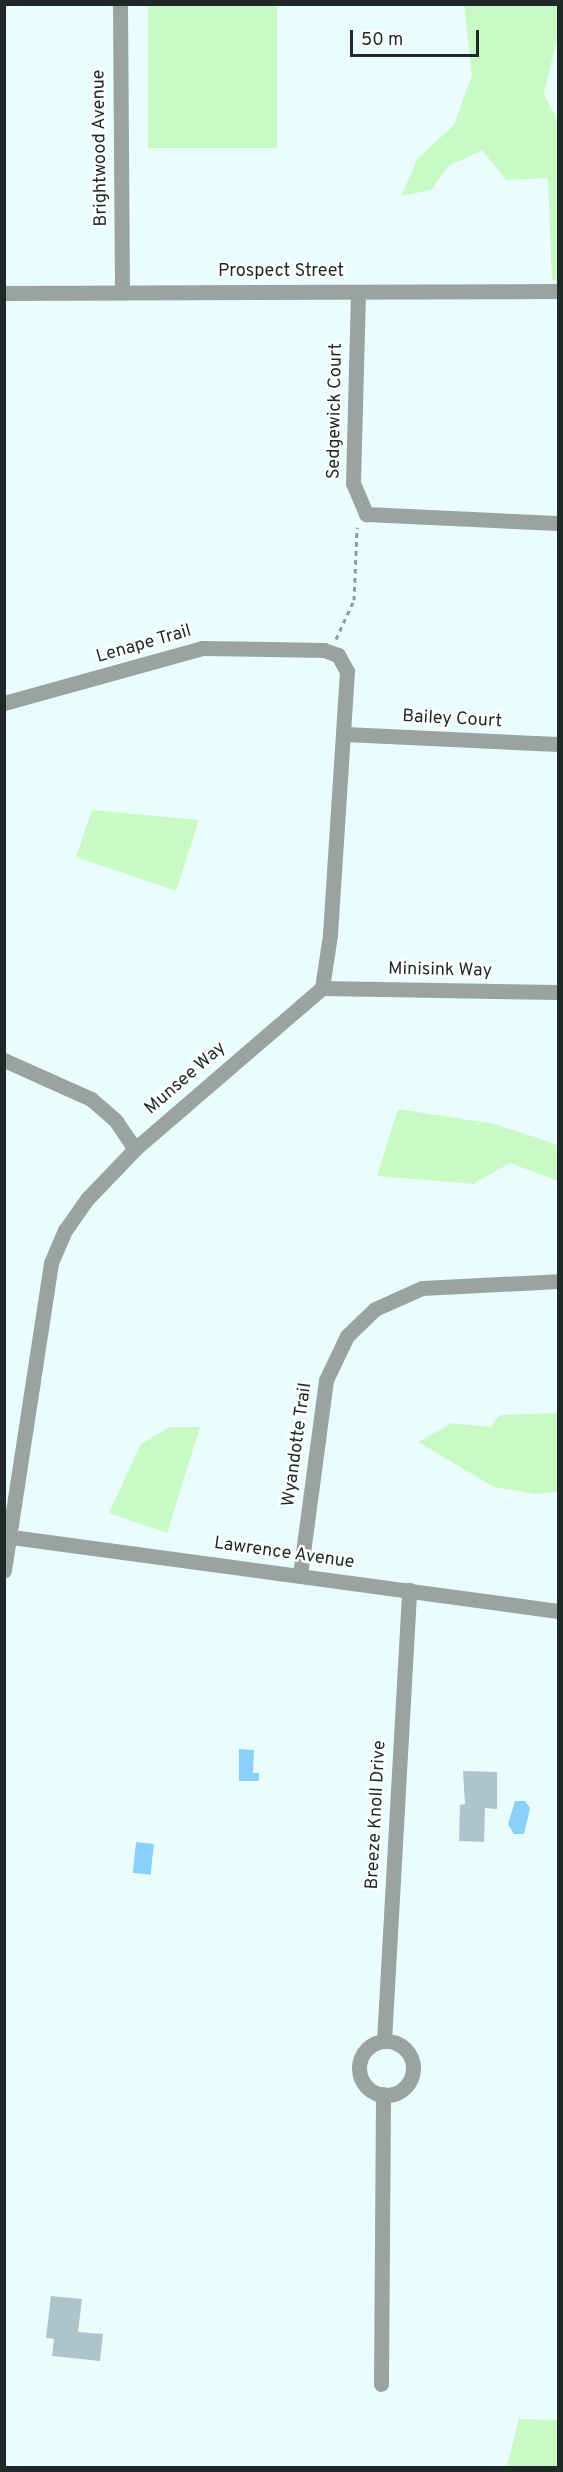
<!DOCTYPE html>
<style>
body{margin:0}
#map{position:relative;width:563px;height:2472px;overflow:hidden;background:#e9fefc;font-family:Overpass,sans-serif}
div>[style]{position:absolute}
.green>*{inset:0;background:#c9f9c4;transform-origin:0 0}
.water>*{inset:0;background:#89d0fa;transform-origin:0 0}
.building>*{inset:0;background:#acc4ca}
.path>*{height:3px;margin-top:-1.5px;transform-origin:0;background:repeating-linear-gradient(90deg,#8e9e9d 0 4.5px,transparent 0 9px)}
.minor>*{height:15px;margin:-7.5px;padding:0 7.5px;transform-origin:7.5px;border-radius:7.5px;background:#9aa39f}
.minor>.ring{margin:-7.5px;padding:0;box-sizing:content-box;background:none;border:15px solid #9aa39f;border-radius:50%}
span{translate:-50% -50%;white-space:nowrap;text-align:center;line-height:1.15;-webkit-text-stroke:4.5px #fff;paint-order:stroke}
.street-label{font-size:18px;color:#1f2928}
.frame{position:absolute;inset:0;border:6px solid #1f2928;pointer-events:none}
.scale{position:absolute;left:350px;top:30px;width:129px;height:27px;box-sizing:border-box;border:3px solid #1f2928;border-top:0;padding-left:8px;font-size:18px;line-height:21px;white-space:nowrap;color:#1f2928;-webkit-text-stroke:4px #fff;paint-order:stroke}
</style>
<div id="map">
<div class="green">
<div style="left:148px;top:5px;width:129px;height:143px"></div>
<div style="clip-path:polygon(464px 5px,558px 5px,558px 34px,544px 94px,558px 121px,558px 281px,552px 280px,548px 178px,506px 180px,482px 150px,449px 166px,431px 190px,401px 196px,418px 158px,454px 125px,472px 75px)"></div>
<div style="clip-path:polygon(92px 810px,199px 820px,176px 891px,76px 857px)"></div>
<div style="clip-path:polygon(398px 1109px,495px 1124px,550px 1142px,558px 1146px,558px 1181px,510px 1163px,473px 1184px,377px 1176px)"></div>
<div style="clip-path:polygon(558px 1413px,558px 1492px,536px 1494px,494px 1487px,418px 1442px,452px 1423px,490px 1427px,500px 1415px)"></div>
<div style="clip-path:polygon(170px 1427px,200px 1427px,167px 1533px,109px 1513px,141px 1444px)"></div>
<div style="clip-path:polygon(519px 2419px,558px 2420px,558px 2467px,507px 2467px)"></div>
</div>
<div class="water">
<div style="clip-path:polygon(239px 1749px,254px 1750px,253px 1773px,259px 1773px,259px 1781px,239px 1781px)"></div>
<div style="clip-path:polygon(515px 1801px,525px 1801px,530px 1808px,524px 1834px,514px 1834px,508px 1824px)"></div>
<div style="left:136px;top:1842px;width:18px;height:31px;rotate:6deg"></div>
</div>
<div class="building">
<div style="clip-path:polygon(463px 1771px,497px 1772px,497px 1809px,485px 1808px,484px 1842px,459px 1841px,460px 1805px,465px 1804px)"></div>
<div style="clip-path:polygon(51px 2296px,82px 2299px,78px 2332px,103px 2334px,100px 2361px,52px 2356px,54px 2339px,46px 2338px)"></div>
</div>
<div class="path">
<div style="left:336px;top:639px;width:43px;rotate:-65.2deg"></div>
<div style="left:354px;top:600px;width:73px;rotate:-87.6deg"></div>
</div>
<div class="minor">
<div style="left:120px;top:4px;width:288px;rotate:89.6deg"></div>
<div style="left:358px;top:292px;width:191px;rotate:91.5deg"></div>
<div style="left:353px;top:483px;width:34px;rotate:67deg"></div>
<div style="left:366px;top:514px;width:192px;rotate:2.7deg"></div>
<div style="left:4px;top:293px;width:554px;rotate:-0.21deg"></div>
<div style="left:4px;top:703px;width:205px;rotate:-15.5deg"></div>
<div style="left:202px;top:648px;width:122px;rotate:0.9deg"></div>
<div style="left:324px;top:650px;width:15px;rotate:20deg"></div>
<div style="left:338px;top:655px;width:18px;rotate:61deg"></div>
<div style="left:347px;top:671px;width:265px;rotate:93.7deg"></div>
<div style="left:330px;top:935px;width:54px;rotate:98.6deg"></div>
<div style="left:322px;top:988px;width:247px;rotate:139.3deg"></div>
<div style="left:135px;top:1149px;width:69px;rotate:133.8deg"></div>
<div style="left:87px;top:1199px;width:38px;rotate:125deg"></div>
<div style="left:65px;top:1230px;width:36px;rotate:113deg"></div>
<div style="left:51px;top:1263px;width:311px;rotate:98.7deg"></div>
<div style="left:345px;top:734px;width:213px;rotate:2.7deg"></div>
<div style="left:322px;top:988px;width:236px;rotate:1deg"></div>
<div style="left:4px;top:1060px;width:95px;rotate:24.1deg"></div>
<div style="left:91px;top:1099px;width:33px;rotate:41deg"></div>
<div style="left:116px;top:1121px;width:34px;rotate:56deg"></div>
<div style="left:4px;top:1536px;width:559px;rotate:7.71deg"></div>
<div style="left:300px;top:1575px;width:197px;rotate:-82.4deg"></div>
<div style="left:326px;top:1380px;width:49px;rotate:-64.5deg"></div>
<div style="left:347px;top:1336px;width:39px;rotate:-44deg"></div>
<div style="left:375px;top:1309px;width:51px;rotate:-24.1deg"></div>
<div style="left:422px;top:1288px;width:136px;rotate:-2.9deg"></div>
<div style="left:384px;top:2041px;width:452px;rotate:-86.8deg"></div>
<div class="ring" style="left:359px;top:2041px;width:39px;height:39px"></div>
<div style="left:381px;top:2384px;width:290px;rotate:-89.6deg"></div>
</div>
<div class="street-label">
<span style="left:101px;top:148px;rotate:-91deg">Brightwood Avenue</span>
<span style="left:281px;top:272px">Prospect Street</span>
<span style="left:336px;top:411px;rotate:-89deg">Sedgewick Court</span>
<span style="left:144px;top:645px;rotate:-16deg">Lenape Trail</span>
<span style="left:452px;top:720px;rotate:3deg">Bailey Court</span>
<span style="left:440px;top:971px;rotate:1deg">Minisink Way</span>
<span style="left:186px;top:1079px;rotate:-41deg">Munsee Way</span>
<span style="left:298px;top:1445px;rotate:-82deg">Wyandotte Trail</span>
<span style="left:284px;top:1554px;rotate:8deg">Lawrence Avenue</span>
<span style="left:377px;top:1815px;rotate:-87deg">Breeze Knoll Drive</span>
</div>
<div class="frame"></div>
<div class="scale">50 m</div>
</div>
